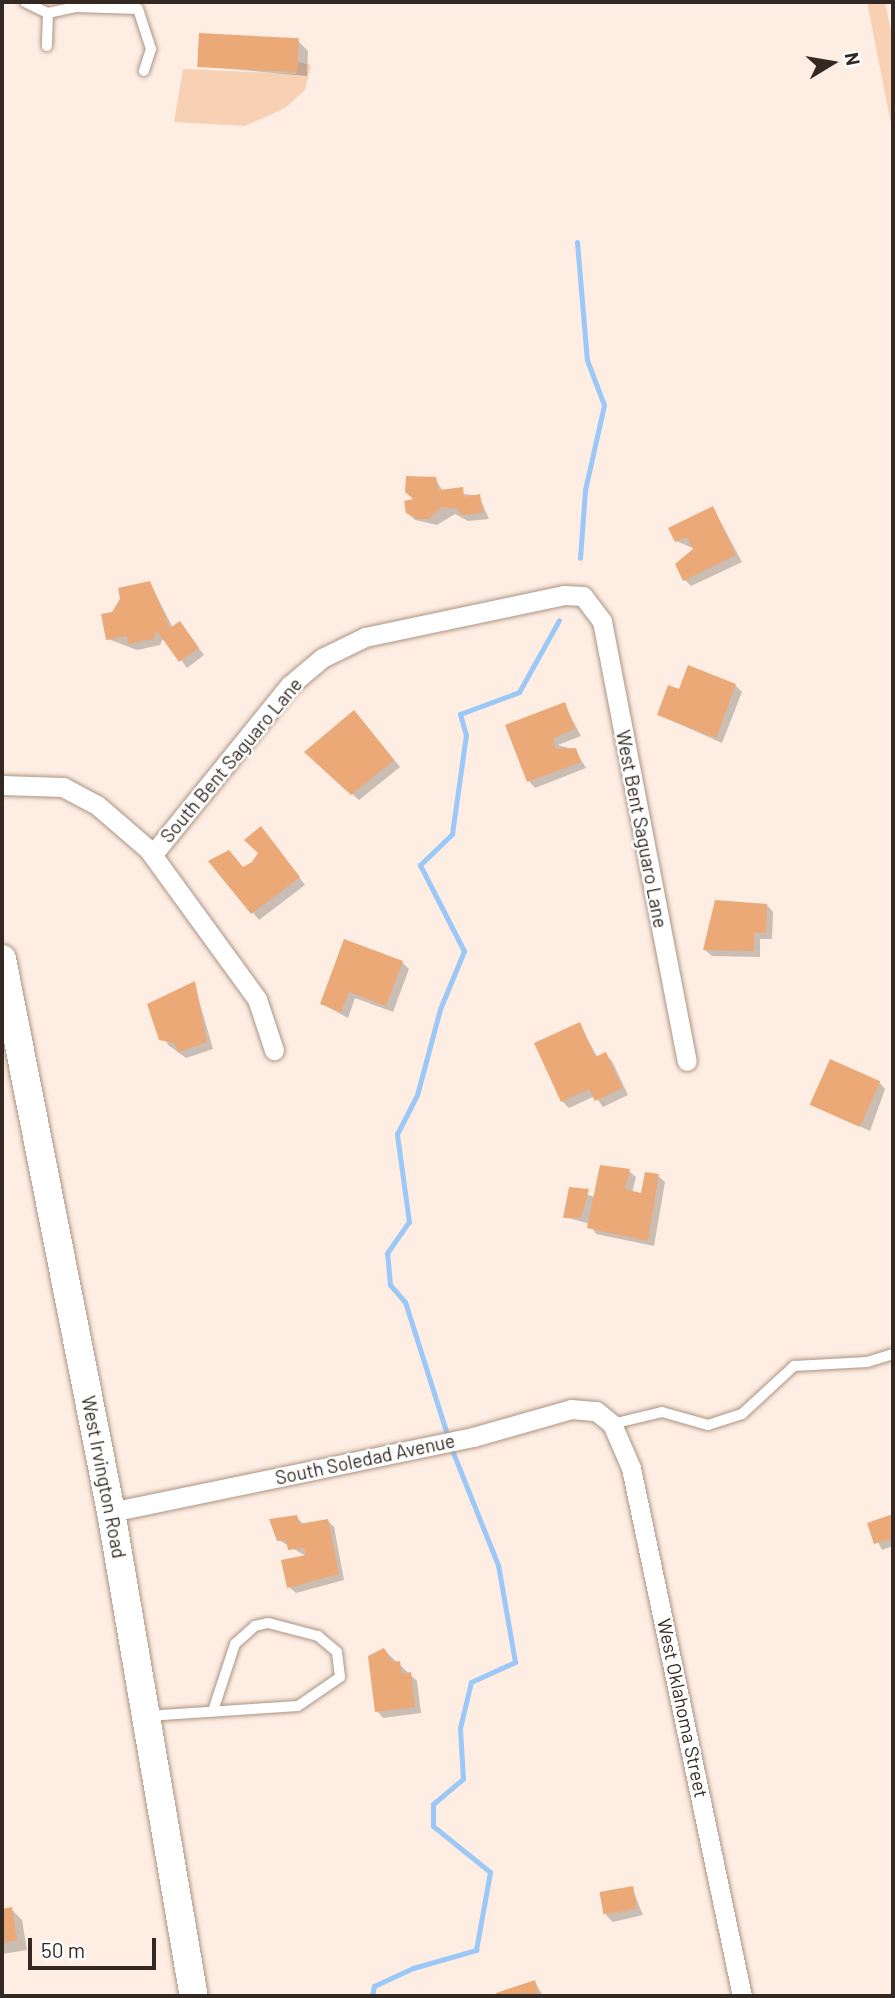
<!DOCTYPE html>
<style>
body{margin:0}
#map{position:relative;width:895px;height:1998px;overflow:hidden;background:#fdede2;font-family:Barlow,sans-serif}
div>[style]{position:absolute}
.green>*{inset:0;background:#f8d0b3}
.shadow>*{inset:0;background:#0003}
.stream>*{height:5px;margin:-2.5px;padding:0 2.5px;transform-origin:2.5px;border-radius:2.5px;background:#9bc8f6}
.building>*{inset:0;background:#eba978;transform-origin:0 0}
.roads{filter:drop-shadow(0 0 2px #ac9483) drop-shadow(0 0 2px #ac9483)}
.service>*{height:10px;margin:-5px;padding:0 5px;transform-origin:5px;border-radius:5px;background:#fff}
.minor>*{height:19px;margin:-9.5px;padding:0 9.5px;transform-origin:9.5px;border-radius:9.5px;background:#fff}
.secondary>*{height:28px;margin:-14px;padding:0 14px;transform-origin:14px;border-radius:14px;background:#fff}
span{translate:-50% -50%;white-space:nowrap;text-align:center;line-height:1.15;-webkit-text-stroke:5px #fff;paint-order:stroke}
.street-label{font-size:19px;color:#332922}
.frame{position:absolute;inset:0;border:4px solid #332922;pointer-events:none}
.north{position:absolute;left:797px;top:28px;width:70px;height:70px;-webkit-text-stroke:5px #fff;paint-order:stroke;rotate:79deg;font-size:19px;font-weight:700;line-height:28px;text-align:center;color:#332922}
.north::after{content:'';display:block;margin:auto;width:24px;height:32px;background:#332922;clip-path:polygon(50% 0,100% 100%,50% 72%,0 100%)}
.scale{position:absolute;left:28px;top:1938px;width:128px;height:32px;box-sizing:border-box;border:4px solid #332922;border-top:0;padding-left:9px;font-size:21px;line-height:24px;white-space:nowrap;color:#332922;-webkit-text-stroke:5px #fff;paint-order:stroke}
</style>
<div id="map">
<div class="green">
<div style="clip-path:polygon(867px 2px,885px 2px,893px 41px,893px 134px)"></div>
<div style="clip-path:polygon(298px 62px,311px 65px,305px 90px,285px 108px,245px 126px,174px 122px,183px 69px,296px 74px)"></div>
</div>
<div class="shadow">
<div style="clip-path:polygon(298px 41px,308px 51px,307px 76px,198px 66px)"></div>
<div style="clip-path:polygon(435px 479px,443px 491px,479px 496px,489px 519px,468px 521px,455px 514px,437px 525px,415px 520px,408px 513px)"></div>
<div style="clip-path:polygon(713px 508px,742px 562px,691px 586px,684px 579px,695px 549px,676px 541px)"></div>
<div style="clip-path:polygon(150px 583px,173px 628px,180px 623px,204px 655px,187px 668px,164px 637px,160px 645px,137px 650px,108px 639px,122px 600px)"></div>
<div style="clip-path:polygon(735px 685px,742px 692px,722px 743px,659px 715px)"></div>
<div style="clip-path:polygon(564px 704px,581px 736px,558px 745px,575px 750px,586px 768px,535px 788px,529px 781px)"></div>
<div style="clip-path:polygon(361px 719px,400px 767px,359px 800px,306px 752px)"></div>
<div style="clip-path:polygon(267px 835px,305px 885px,259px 920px,211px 861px,244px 869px,261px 854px)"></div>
<div style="clip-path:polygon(767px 905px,773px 912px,772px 939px,760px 939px,760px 957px,712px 956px,705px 950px)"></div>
<div style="clip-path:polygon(402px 962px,409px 969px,393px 1012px,355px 998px,348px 1018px,322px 1004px)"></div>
<div style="clip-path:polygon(194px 983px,213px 1049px,186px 1058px,168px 1045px,149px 1004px)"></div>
<div style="clip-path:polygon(579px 1024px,598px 1058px,605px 1054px,612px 1061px,628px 1095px,603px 1107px,595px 1096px,569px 1108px,562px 1101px,536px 1044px)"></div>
<div style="clip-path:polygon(879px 1082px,885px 1089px,870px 1131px,813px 1105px)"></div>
<div style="clip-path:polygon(629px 1171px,636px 1177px,632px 1193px,642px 1195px,658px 1176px,665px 1182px,654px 1246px,596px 1234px,590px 1224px,565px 1217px,570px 1189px,595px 1197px)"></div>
<div style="clip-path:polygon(893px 1516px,893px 1546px,882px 1550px,869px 1524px)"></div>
<div style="clip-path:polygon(297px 1517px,304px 1525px,327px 1520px,334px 1527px,344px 1580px,296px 1593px,289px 1587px,304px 1555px,279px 1540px)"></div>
<div style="clip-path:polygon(384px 1650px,417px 1681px,421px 1713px,383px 1718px,377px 1711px)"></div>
<div style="clip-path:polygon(632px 1888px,643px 1915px,613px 1922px,606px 1915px)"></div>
<div style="clip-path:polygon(11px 1909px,22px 1920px,27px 1950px,2px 1954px,2px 1911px)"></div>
<div style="clip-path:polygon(535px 1982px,543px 1996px,498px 1996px,498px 1995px)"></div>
</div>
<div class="stream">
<div style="left:577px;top:242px;width:118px;rotate:85.2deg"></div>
<div style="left:587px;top:360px;width:48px;rotate:69.3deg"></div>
<div style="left:604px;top:405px;width:87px;rotate:102.6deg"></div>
<div style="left:585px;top:490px;width:68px;rotate:94.2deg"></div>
<div style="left:372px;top:1996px;width:10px;rotate:-79deg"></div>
<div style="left:374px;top:1986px;width:43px;rotate:-24.8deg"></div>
<div style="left:413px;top:1968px;width:66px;rotate:-15.9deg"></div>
<div style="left:476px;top:1950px;width:79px;rotate:-79.8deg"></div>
<div style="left:490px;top:1872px;width:73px;rotate:-141.1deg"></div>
<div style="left:433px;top:1826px;width:22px;rotate:-90deg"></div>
<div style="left:433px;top:1804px;width:39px;rotate:-40deg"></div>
<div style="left:463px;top:1779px;width:51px;rotate:-93.4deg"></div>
<div style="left:460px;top:1728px;width:47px;rotate:-76.6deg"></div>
<div style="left:471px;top:1682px;width:48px;rotate:-24.4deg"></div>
<div style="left:515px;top:1662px;width:98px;rotate:-99.9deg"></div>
<div style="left:498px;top:1565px;width:124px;rotate:-111.8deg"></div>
<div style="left:452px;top:1450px;width:155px;rotate:-107.6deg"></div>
<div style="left:405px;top:1302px;width:23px;rotate:-131deg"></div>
<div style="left:390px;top:1285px;width:32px;rotate:-95deg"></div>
<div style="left:387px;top:1253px;width:38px;rotate:-55deg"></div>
<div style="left:409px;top:1222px;width:89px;rotate:-97.8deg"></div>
<div style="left:397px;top:1134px;width:44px;rotate:-62.9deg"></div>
<div style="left:417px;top:1095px;width:89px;rotate:-75deg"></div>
<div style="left:440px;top:1009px;width:63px;rotate:-67.5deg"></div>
<div style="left:464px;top:951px;width:97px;rotate:-117.1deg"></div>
<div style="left:420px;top:865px;width:45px;rotate:-44.1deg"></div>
<div style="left:452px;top:834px;width:100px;rotate:-82deg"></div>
<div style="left:466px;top:735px;width:22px;rotate:-106deg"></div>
<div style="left:460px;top:714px;width:63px;rotate:-20.4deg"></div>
<div style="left:519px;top:692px;width:82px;rotate:-60.9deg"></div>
</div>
<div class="building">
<div style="left:199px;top:33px;width:100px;height:34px;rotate:3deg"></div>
<div style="clip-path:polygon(406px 476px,436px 477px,439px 490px,463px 487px,464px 497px,480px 494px,483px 513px,460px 515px,459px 509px,441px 507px,429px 519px,417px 519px,406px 513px,404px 501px,413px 499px,405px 492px)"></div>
<div style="clip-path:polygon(713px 506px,736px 555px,683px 581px,675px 564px,693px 549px,687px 537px,675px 542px,668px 528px)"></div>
<div style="clip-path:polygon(150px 581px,170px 628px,180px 621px,199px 648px,179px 662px,157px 631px,153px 639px,128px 644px,127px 636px,106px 640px,101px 614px,112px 612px,120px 599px,118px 588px)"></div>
<div style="clip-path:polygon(688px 665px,736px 684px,716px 738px,657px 715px,668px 685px,679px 689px)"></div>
<div style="clip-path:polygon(565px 702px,575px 729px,553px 738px,556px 749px,576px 748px,581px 762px,527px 782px,505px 725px)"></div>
<div style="clip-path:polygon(354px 710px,394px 760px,351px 795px,304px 752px)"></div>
<div style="clip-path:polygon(261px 826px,300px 877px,251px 914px,208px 861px,229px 850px,243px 867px,252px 862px,258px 853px,244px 840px)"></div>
<div style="clip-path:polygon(715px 900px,767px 904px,766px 933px,754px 933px,754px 951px,703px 950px)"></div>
<div style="clip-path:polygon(344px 939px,403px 961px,386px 1006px,349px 992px,341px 1012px,320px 1004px)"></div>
<div style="clip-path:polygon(195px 981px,207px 1042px,178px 1052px,174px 1043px,159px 1040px,147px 1004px)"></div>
<div style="clip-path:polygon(580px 1022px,595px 1057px,606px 1052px,622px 1088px,595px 1101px,589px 1089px,561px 1102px,534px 1043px)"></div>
<div style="left:830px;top:1059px;width:55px;height:50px;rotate:24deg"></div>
<div style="clip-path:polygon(600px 1165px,630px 1169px,625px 1189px,641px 1193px,645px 1172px,659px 1174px,648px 1241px,587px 1228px)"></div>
<div style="clip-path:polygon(569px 1187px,589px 1189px,581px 1218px,563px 1218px)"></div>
<div style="clip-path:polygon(893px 1514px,893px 1538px,874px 1544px,867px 1523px)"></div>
<div style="clip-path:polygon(297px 1515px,299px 1524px,328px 1519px,339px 1574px,287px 1588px,281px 1560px,306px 1555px,304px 1548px,288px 1550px,286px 1540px,277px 1541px,269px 1519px)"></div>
<div style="clip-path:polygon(384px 1648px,393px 1662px,400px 1661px,402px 1674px,411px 1672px,415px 1707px,375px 1712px,368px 1656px)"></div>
<div style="left:633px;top:1886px;width:23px;height:34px;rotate:80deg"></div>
<div style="clip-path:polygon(12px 1907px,17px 1940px,2px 1943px,2px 1909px)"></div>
<div style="clip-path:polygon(535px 1980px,539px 1996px,497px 1996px,496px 1993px)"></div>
</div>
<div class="roads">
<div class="service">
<div style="left:25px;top:2px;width:25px;rotate:26deg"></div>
<div style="left:48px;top:13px;width:33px;rotate:92deg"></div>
<div style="left:48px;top:13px;width:29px;rotate:-12deg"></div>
<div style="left:76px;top:7px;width:62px;rotate:1.8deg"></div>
<div style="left:138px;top:9px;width:42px;rotate:72deg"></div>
<div style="left:151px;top:49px;width:23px;rotate:108deg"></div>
<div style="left:612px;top:1424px;width:51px;rotate:-13.5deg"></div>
<div style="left:662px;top:1412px;width:48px;rotate:15.8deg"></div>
<div style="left:708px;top:1425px;width:36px;rotate:-18deg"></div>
<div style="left:742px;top:1414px;width:71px;rotate:-42.7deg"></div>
<div style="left:794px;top:1366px;width:73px;rotate:-3.1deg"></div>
<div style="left:867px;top:1362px;width:27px;rotate:-17deg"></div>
<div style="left:147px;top:1716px;width:151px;rotate:-3.8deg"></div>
<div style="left:298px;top:1706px;width:51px;rotate:-34.6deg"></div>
<div style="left:340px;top:1677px;width:25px;rotate:-97deg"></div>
<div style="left:337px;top:1652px;width:25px;rotate:-140deg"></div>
<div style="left:318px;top:1636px;width:52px;rotate:-165.4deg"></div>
<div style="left:268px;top:1623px;width:13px;rotate:167deg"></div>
<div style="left:255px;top:1626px;width:27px;rotate:138deg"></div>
<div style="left:235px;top:1644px;width:71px;rotate:108.2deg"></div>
</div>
<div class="minor">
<div style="left:2px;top:785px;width:61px;rotate:1.9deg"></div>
<div style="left:63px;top:787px;width:38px;rotate:28deg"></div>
<div style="left:97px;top:805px;width:67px;rotate:40.8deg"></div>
<div style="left:148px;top:849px;width:185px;rotate:54deg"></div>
<div style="left:257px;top:999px;width:54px;rotate:71.6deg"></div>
<div style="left:153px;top:854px;width:218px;rotate:-51deg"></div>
<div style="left:290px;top:685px;width:42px;rotate:-40.2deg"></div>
<div style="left:322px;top:658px;width:48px;rotate:-26deg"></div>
<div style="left:365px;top:637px;width:203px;rotate:-11.9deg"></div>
<div style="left:564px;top:595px;width:19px;rotate:3deg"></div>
<div style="left:583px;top:596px;width:31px;rotate:53deg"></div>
<div style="left:602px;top:621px;width:448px;rotate:79.1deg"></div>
<div style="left:111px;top:1512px;width:370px;rotate:-11.7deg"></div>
<div style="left:473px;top:1437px;width:102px;rotate:-15.9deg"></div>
<div style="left:571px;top:1409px;width:25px;rotate:5deg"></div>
<div style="left:596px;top:1411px;width:21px;rotate:39deg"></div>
<div style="left:612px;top:1424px;width:48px;rotate:66.6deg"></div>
<div style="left:631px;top:1468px;width:540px;rotate:78.13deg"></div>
</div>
<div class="secondary">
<div style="left:2px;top:959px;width:564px;rotate:78.85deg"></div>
<div style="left:111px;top:1512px;width:491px;rotate:80.3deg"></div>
</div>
</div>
<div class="street-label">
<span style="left:231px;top:760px;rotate:-50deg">South Bent Saguaro Lane</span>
<span style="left:642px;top:829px;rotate:79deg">West Bent Saguaro Lane</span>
<span style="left:365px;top:1459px;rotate:-12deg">South Soledad Avenue</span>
<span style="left:104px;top:1477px;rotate:79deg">West Irvington Road</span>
<span style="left:683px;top:1708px;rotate:78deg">West Oklahoma Street</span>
</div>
<div class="frame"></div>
<div class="north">N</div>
<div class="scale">50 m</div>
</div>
